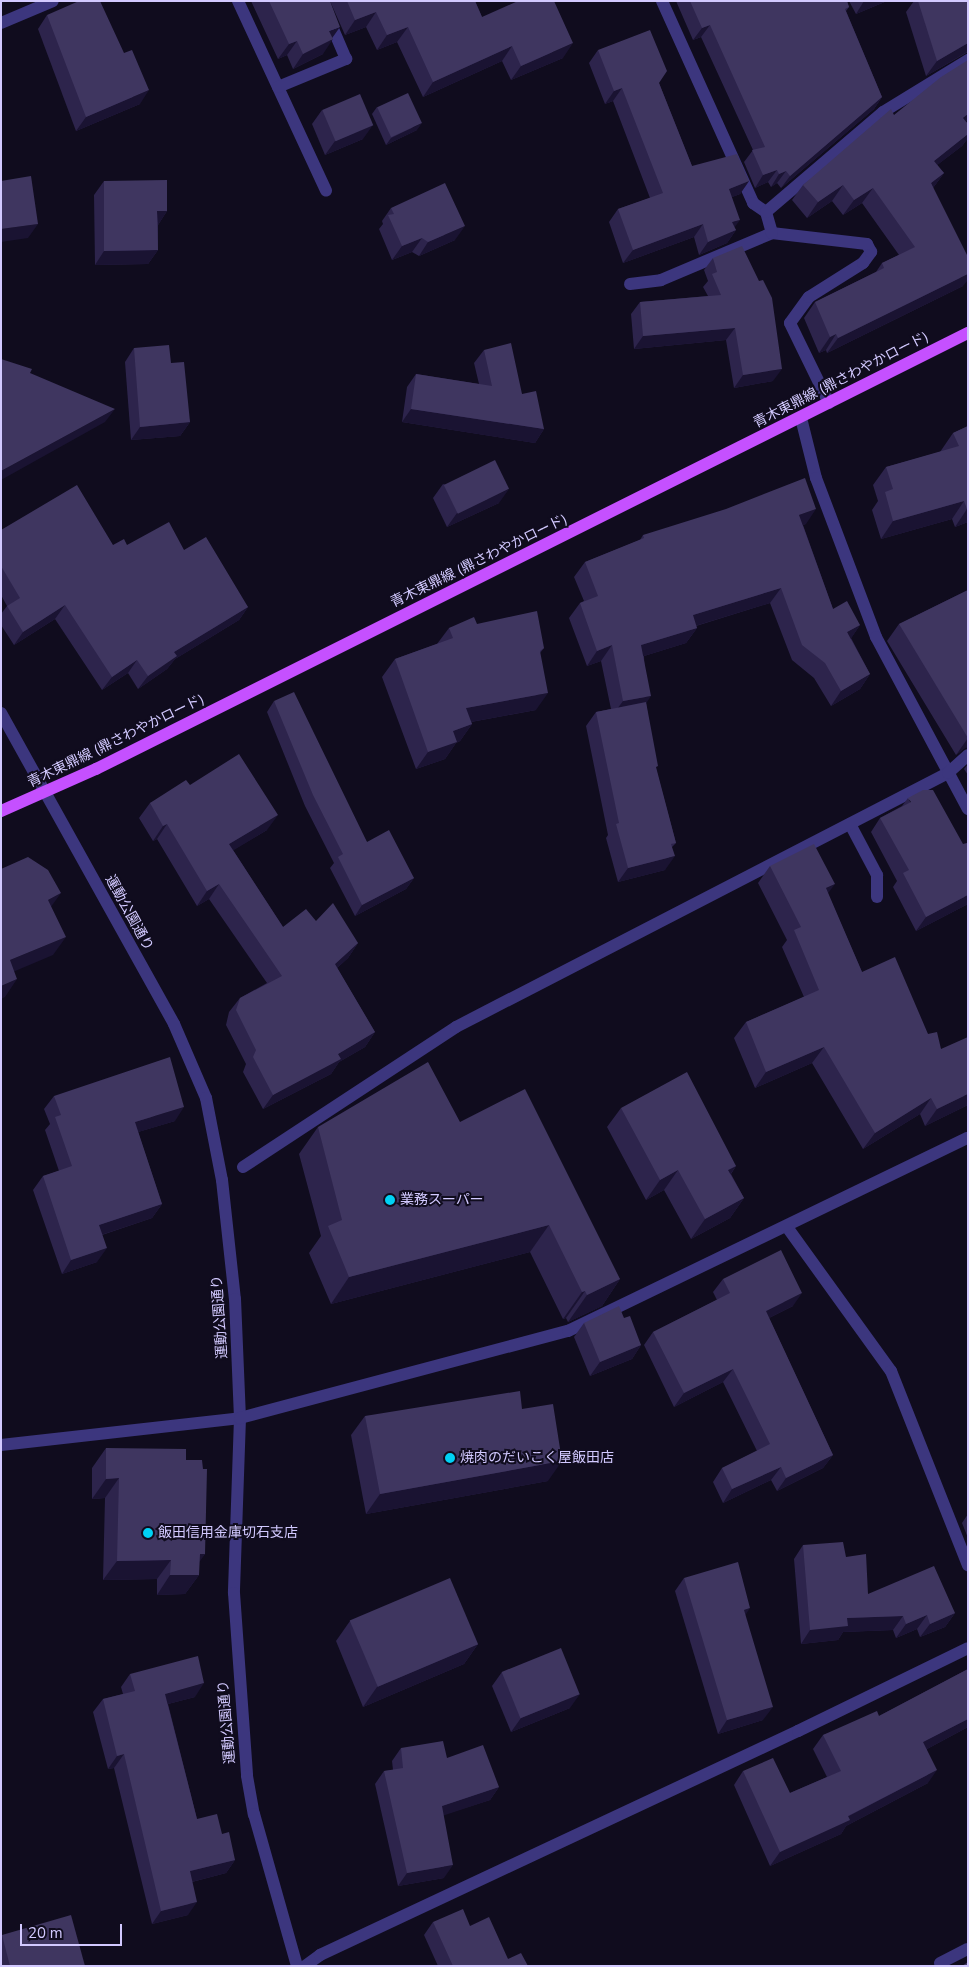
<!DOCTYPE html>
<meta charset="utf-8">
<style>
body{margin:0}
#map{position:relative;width:969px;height:1967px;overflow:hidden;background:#100c1e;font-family:"Nunito Sans","Noto Sans JP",sans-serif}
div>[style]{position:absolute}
.minor>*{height:12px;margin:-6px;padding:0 6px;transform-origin:6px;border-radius:6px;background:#3c367e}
.major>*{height:12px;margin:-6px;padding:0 6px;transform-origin:6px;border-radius:6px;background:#c550ff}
.wall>*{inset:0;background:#2d244c}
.shaded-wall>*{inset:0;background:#1a1332}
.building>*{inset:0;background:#3f3660;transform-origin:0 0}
.dots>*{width:14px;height:14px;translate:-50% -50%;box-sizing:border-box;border:2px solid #100c1e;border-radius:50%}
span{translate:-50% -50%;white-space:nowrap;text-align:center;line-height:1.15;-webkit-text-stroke:4px #100c1e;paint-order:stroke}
.street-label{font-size:14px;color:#d2c9ff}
.poi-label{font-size:14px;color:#d2c9ff}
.left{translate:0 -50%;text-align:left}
.frame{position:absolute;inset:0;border:2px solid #d2c9ff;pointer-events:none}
.scale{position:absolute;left:20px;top:1924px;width:102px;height:22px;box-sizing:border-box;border:2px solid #d2c9ff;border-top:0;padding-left:6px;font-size:15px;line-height:18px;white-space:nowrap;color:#d2c9ff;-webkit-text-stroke:4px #100c1e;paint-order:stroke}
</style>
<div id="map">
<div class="minor">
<div style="left:238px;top:1px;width:209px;rotate:65.1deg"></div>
<div style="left:662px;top:1px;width:222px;rotate:65.7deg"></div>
<div style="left:753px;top:203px;width:16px;rotate:35deg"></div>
<div style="left:1px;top:23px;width:56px;rotate:-22.9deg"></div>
<div style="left:278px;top:87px;width:74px;rotate:-22.4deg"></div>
<div style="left:346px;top:59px;width:63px;rotate:-113.3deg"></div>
<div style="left:630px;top:284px;width:31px;rotate:-7deg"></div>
<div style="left:661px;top:280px;width:121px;rotate:-22.9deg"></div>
<div style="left:829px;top:403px;width:89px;rotate:-116deg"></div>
<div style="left:790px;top:323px;width:32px;rotate:-54deg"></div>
<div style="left:809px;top:297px;width:64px;rotate:-32.2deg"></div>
<div style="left:863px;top:263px;width:14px;rotate:-54deg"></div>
<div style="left:871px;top:252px;width:9px;rotate:-117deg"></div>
<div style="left:867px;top:244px;width:96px;rotate:-173.4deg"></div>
<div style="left:772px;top:233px;width:22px;rotate:-106deg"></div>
<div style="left:766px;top:212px;width:154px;rotate:-40.5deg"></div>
<div style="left:883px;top:112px;width:100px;rotate:-31.5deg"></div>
<div style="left:801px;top:418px;width:62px;rotate:76deg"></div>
<div style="left:816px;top:478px;width:170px;rotate:69.3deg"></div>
<div style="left:876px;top:637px;width:195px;rotate:61.9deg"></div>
<div style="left:1px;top:713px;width:356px;rotate:60.9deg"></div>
<div style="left:174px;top:1024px;width:81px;rotate:66.6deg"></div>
<div style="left:206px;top:1098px;width:84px;rotate:79deg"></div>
<div style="left:222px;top:1180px;width:120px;rotate:83.8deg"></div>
<div style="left:235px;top:1299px;width:119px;rotate:87.6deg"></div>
<div style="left:240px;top:1418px;width:175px;rotate:92deg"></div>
<div style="left:234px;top:1593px;width:183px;rotate:85.9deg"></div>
<div style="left:247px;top:1776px;width:39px;rotate:80deg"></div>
<div style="left:254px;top:1814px;width:158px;rotate:74.2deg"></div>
<div style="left:850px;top:824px;width:58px;rotate:62.1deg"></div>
<div style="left:877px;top:875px;width:22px;rotate:90deg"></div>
<div style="left:243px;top:1167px;width:255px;rotate:-33.3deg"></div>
<div style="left:456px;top:1027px;width:554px;rotate:-27.31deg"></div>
<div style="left:948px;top:773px;width:27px;rotate:-42deg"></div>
<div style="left:787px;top:1227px;width:178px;rotate:54.2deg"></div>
<div style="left:891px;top:1371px;width:209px;rotate:68.4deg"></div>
<div style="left:1px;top:1445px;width:241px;rotate:-6.4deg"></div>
<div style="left:240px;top:1418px;width:339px;rotate:-14.9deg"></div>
<div style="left:568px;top:1331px;width:444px;rotate:-25.8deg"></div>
<div style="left:940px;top:1963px;width:31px;rotate:-27deg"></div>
<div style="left:305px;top:1966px;width:19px;rotate:-36deg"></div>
<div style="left:320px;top:1955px;width:528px;rotate:-25.11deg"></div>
<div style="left:798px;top:1731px;width:189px;rotate:-26deg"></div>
</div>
<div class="major">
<div style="left:1px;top:811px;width:104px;rotate:-23.9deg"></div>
<div style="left:96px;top:769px;width:975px;rotate:-26.57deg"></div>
</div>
<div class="wall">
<div style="clip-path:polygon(251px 1px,330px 1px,323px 54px,293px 69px,287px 55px,278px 59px)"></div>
<div style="clip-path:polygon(330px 1px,475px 1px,482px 17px,563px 58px,511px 80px,502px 61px,423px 97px,397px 42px,377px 50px,366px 27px,345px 35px)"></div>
<div style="clip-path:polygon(676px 1px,847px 1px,849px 7px,846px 11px,882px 97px,874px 109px,781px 188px,777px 183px,771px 187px,768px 182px,755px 188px,744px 162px,753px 150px,701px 37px,693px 40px)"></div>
<div style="clip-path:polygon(849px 1px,887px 1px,856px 14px)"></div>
<div style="clip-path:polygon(914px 1px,968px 1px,968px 52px,926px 76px,906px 12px)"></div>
<div style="clip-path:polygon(47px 15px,140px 104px,76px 131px,38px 29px)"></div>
<div style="clip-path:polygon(598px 50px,659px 83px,692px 166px,749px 181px,740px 194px,732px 197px,734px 228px,736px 230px,727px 243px,699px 255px,694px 237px,623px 263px,609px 222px,618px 209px,650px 198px,613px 101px,605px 104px,589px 63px)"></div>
<div style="clip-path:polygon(377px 107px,417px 130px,386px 145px,372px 114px)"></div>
<div style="clip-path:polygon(322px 110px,363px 139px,325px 155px,312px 124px)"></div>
<div style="clip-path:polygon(894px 115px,966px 122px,968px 124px,968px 138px,962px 146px,937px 165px,944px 173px,933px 188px,963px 286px,827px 353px,826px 350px,819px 353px,804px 318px,815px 302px,876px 272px,882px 263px,899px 255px,862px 203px,843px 215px,832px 201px,807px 218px,792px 200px,803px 185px)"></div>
<div style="clip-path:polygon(104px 181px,167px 211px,158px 225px,158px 250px,148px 264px,95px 265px,94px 195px)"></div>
<div style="clip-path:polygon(391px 208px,455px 240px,419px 256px,412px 252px,392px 260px,379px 229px,383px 224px,382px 221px)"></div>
<div style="clip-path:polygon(713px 258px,773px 381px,734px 388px,726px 340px,634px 349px,631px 314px,640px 302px,708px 296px,703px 287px,708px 281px,704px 270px)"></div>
<div style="clip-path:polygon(134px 348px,171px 363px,190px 422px,180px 436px,131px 440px,125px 362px)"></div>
<div style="clip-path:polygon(484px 350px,522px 394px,544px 429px,535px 443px,402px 422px,407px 387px,416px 374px,479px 384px,474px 363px)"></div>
<div style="clip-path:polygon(968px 426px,968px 522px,955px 527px,952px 519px,881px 539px,872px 510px,878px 501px,873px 485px,886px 467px,940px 452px,953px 433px)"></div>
<div style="clip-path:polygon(443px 484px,499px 503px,447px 527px,433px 498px)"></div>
<div style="clip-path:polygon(806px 524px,803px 525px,833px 609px,860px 625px,851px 638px,870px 674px,860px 689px,831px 706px,814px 678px,792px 660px,770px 603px,696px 626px,697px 628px,686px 643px,644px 656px,646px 703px,656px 769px,676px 843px,672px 847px,665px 870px,618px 882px,606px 838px,608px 835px,586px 726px,596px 712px,611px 709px,601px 661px,587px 666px,569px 618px,580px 603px,584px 601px,574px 577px,585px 562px,640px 540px,643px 535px)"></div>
<div style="clip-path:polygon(1px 530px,113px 545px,127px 545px,184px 550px,248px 607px,239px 620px,175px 659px,167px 669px,138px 689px,128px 673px,102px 690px,55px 619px,14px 645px,1px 625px,1px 614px,7px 606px,1px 595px)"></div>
<div style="clip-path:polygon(968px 590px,968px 748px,966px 747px,956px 755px,887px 641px,899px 624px)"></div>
<div style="clip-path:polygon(477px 624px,544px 648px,540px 653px,536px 710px,471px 722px,472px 724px,460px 741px,456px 743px,445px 759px,416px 769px,382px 677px,395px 659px,437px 644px,449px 628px)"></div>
<div style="clip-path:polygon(274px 701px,367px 842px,414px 878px,406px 889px,355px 916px,330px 868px,334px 863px,305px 806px,267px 712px)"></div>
<div style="clip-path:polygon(968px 764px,968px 775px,964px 769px)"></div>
<div style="clip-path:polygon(190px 785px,267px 830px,233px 850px,283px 927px,316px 921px,358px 943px,348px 958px,337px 968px,375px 1032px,365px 1047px,339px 1062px,331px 1074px,263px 1109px,243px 1072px,246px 1064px,226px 1025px,229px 1012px,240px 998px,267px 983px,209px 899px,197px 906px,157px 839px,153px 841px,139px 818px,150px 803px)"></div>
<div style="clip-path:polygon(908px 798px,968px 904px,916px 931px,893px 887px,897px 881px,871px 832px,880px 818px,902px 806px)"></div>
<div style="clip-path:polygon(770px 866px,828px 894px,862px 972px,928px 1034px,941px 1049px,968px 1105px,925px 1126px,920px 1114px,863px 1149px,812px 1063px,755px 1088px,734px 1038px,746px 1022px,804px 997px,782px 947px,787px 940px,758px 883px)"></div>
<div style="clip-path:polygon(54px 1096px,175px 1121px,138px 1132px,162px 1204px,152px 1218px,102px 1235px,97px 1262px,62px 1274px,33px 1190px,43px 1176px,59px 1171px,45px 1130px,50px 1124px,44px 1109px)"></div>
<div style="clip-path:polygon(621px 1108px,736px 1166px,731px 1174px,744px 1198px,730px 1218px,691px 1239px,664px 1190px,646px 1200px,607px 1127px)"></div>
<div style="clip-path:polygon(460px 1122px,620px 1279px,602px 1306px,568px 1322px,566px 1318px,563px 1319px,530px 1252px,331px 1304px,309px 1253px,321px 1236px,299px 1154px,318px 1127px)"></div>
<div style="clip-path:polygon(723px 1279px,793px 1306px,769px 1318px,833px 1455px,823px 1468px,777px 1491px,771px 1480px,723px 1503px,713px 1482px,722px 1468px,757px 1451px,723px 1382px,674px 1407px,644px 1345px,653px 1332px,717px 1300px,713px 1292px)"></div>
<div style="clip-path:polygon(624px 1318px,641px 1345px,632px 1359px,590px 1376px,574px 1337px,584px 1323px)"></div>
<div style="clip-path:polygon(522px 1409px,548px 1481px,366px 1514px,351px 1435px,365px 1416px)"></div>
<div style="clip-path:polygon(106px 1448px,186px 1460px,205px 1554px,199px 1561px,199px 1575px,185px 1594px,157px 1595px,157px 1579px,103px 1580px,105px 1498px,92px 1499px,92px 1468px)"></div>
<div style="clip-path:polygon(968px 1514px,968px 1538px,962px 1523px)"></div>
<div style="clip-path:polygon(803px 1545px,846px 1557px,868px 1594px,955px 1613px,945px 1627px,920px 1637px,917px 1629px,896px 1638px,893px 1630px,843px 1632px,838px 1640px,801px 1644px,794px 1559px)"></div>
<div style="clip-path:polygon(684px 1578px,763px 1720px,718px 1734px,675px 1591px)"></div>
<div style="clip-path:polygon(350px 1621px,478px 1644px,464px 1664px,363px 1707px,336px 1641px)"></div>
<div style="clip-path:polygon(968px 1669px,968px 1727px,927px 1749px,928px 1783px,846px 1826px,841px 1834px,770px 1866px,734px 1785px,743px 1771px,790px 1793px,827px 1777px,813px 1749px,823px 1735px,879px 1716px)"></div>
<div style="clip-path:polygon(502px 1672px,570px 1708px,511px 1732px,492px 1686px)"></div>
<div style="clip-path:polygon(130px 1674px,195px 1697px,168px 1704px,197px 1819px,222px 1834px,235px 1860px,226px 1873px,192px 1882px,188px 1915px,152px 1924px,114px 1768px,108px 1769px,93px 1712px,103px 1699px,123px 1694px,121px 1687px)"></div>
<div style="clip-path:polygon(401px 1748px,499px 1787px,490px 1800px,443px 1815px,444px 1878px,398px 1886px,375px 1784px,384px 1771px,393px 1770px,392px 1761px)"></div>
<div style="clip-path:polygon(433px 1922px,470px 1926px,508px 1959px,528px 1966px,438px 1966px,424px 1935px)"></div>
<div style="clip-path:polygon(1px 1935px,2px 1935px,85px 1966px,1px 1966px)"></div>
</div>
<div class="shaded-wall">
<div style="clip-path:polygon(864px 1px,887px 1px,856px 14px)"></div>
<div style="clip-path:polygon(376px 12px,366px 27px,345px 35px,355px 20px)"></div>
<div style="clip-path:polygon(710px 25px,701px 37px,693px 40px,702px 28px)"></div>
<div style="clip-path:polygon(340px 27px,330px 41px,333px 39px,323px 54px,293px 69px,303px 54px,329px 31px)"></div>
<div style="clip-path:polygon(408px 27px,397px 42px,377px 50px,387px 35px)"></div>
<div style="clip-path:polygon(297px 41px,287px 55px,278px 59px,289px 44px)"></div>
<div style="clip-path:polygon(573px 43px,563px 58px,511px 80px,521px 66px)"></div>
<div style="clip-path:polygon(968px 43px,967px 52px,926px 76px,937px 61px)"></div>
<div style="clip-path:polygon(512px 46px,502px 61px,423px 97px,433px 82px)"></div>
<div style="clip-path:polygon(622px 88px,613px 101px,605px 104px,614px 91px)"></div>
<div style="clip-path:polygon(149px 90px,140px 104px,76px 131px,86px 117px)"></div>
<div style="clip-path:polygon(882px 97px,874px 109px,781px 188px,790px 176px)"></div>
<div style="clip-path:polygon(968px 114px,968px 120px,952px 133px,963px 118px)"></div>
<div style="clip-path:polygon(422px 123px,417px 130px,386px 145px,391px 138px)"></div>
<div style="clip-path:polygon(373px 125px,363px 139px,325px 155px,335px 141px)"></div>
<div style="clip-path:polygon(968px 134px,968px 138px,962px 146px,923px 176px,934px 161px)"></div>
<div style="clip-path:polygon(777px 170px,768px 182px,755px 188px,763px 175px)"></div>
<div style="clip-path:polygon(786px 171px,777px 183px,771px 187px,779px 174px)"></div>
<div style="clip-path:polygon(944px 173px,933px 188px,931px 183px)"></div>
<div style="clip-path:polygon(749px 181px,740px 194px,720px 202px,729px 189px)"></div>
<div style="clip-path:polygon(843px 185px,832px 201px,807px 218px,818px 202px)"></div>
<div style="clip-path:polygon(873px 188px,862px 203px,843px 215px,854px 200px)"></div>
<div style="clip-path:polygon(157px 211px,167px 211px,158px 225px)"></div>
<div style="clip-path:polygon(740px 220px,731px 232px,736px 230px,727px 243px,699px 255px,708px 242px,732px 222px)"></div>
<div style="clip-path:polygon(38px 224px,28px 238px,1px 242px,1px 229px)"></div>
<div style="clip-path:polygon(703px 224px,694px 237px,623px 263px,633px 250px)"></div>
<div style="clip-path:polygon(465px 226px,455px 240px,419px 256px,428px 242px)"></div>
<div style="clip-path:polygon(422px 238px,412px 252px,392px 260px,402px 246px)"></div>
<div style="clip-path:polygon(158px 250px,148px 264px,95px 265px,104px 251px)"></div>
<div style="clip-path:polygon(968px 274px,968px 280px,963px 286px,827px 353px,838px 338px)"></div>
<div style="clip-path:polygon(735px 328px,726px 340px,634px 349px,643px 336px)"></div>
<div style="clip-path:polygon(836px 334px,826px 350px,819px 353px,830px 337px)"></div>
<div style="clip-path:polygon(782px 369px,773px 381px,734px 388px,743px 375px)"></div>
<div style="clip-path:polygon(115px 409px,105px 422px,1px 480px,1px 471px)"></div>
<div style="clip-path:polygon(411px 409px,544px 429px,535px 443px,402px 422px)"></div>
<div style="clip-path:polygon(190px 422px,180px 436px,131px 440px,140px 427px)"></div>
<div style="clip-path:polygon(509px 489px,499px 503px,447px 527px,457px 513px)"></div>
<div style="clip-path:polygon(964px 501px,952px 519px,881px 539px,893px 521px)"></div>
<div style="clip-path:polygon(816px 509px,806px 524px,789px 530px,799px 515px)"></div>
<div style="clip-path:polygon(967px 509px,968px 509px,968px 522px,955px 527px)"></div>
<div style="clip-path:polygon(781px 588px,770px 603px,682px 630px,693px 615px)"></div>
<div style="clip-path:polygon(65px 605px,55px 619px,14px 645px,23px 632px)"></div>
<div style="clip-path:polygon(248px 607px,239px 620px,175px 659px,167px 669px,138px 689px,148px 676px,174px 652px)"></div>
<div style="clip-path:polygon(860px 625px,850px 640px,847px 632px)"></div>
<div style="clip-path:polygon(697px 628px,686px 643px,631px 660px,641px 645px)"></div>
<div style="clip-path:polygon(612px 645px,601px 661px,587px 666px,597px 651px)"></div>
<div style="clip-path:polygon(137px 660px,128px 673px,102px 690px,112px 677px)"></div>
<div style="clip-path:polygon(870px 674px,860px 689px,831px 706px,841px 691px)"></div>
<div style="clip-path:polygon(548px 693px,536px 710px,454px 725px,466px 708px)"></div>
<div style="clip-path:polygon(651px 696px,641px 711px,612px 716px,623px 701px)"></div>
<div style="clip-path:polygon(472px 724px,460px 741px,456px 743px,445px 759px,416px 769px,428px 752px,453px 731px)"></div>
<div style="clip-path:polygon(968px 738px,968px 748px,966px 747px,956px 755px)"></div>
<div style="clip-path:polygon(278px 815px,267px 830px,219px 859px,229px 844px)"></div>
<div style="clip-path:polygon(167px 824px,157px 839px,153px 841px,163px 826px)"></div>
<div style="clip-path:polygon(675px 856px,665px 870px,618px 882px,628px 868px)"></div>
<div style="clip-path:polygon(414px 878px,406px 889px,355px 916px,362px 905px)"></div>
<div style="clip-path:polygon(219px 884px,209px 899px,197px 906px,207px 891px)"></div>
<div style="clip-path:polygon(835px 884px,823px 900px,826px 888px)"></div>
<div style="clip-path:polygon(61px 893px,48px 911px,48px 900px)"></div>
<div style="clip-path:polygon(968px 895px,968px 904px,916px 931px,926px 917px)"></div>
<div style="clip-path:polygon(66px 937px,53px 955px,1px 977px,10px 960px)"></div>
<div style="clip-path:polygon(358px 943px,348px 958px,325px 979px,335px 964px)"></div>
<div style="clip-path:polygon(17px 979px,5px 997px,1px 999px,1px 986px)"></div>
<div style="clip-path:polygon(375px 1032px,365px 1047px,339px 1062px,331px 1074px,263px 1109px,273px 1095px,338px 1054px)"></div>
<div style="clip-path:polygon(824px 1047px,812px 1063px,755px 1088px,766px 1072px)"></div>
<div style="clip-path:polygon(968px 1094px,968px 1105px,925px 1126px,937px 1109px)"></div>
<div style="clip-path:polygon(931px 1098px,920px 1114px,863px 1149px,875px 1133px)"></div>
<div style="clip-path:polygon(184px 1107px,175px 1121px,125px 1136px,135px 1122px)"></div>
<div style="clip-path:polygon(736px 1166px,722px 1186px,728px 1170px)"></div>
<div style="clip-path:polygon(678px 1170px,664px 1190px,646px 1200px,660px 1180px)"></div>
<div style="clip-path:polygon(744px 1198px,730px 1218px,691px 1239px,705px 1219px)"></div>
<div style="clip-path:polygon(162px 1204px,152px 1218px,89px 1239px,99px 1225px)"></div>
<div style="clip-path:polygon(549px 1225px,530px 1252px,331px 1304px,349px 1277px)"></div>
<div style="clip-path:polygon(107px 1248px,97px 1262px,62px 1274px,71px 1260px)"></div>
<div style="clip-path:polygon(620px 1279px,602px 1306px,568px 1322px,587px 1295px)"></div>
<div style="clip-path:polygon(585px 1291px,566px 1318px,563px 1319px,582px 1292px)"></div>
<div style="clip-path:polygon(802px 1293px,793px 1306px,757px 1324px,766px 1311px)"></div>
<div style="clip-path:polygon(641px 1345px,632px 1359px,590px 1376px,600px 1362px)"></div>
<div style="clip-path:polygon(733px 1369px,723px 1382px,674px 1407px,684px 1393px)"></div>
<div style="clip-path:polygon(833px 1455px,823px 1468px,777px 1491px,786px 1478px)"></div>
<div style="clip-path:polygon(562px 1461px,548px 1481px,366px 1514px,380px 1494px)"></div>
<div style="clip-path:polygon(781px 1467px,771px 1480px,723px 1503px,732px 1489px)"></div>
<div style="clip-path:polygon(119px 1478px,105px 1498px,92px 1499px,106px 1479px)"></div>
<div style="clip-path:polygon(200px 1554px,205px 1554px,191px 1574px)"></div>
<div style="clip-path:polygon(171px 1560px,157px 1579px,103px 1580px,117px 1561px)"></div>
<div style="clip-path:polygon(170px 1575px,199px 1575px,185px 1594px,157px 1595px)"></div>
<div style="clip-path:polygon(750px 1608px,741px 1622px,744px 1610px)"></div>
<div style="clip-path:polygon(955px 1613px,945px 1627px,920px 1637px,930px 1624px)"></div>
<div style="clip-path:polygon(927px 1615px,917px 1629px,896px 1638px,906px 1624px)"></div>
<div style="clip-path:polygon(903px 1616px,893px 1630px,843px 1632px,838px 1640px,801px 1644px,810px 1630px,847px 1618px)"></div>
<div style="clip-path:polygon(478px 1644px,464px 1664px,363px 1707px,377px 1687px)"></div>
<div style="clip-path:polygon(204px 1683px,195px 1697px,156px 1707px,165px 1694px)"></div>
<div style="clip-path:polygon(580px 1694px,570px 1708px,511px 1732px,521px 1718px)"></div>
<div style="clip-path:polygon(773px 1707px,763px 1720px,718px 1734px,727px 1720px)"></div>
<div style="clip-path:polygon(968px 1719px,968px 1727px,914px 1756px,923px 1742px)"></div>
<div style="clip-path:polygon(124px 1754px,114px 1768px,108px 1769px,117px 1756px)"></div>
<div style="clip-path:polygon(937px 1770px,928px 1783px,846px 1826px,841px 1834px,770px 1866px,780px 1852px)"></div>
<div style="clip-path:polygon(499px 1787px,490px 1800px,433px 1819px,442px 1806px)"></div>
<div style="clip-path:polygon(235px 1860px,226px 1873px,180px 1885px,190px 1871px)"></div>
<div style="clip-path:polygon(453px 1865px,444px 1878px,398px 1886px,407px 1873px)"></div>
<div style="clip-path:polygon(197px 1902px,188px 1915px,152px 1924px,161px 1911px)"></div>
</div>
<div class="building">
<div style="clip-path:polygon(79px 1px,100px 1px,124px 53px,132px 50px,149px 90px,86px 117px,47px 15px)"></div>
<div style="clip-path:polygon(269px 1px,330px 1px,340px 27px,329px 31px,333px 39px,303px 54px,297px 41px,289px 44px)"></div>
<div style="clip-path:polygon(347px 1px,475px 1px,482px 17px,518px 1px,554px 1px,573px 43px,521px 66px,512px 46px,433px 82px,408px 27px,387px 35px,376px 12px,355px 20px)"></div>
<div style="clip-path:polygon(690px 1px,847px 1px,849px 7px,845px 9px,882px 97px,790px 176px,786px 171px,779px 174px,777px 170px,763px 175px,752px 150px,765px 147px,710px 25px,702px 28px)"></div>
<div style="clip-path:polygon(918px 1px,968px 1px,968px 43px,937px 61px)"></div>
<div style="clip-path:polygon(650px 30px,667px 71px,659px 83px,692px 166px,737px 154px,749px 181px,729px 189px,740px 220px,732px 222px,736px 230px,708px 242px,703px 224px,633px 250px,618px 209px,663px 193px,622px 88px,614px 91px,598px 50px)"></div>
<div style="clip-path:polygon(968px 60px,968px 114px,963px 118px,968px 124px,968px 134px,934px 161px,944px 173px,931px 183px,968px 257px,968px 274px,838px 338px,836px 334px,830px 337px,815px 302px,884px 268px,882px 263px,915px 247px,873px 188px,854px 200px,843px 185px,818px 202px,803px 185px,891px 109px,894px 115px,941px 77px)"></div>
<div style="left:408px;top:93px;width:33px;height:34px;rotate:65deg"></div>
<div style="left:360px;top:94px;width:34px;height:41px;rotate:67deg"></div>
<div style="clip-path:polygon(31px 176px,38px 224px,1px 229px,1px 181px)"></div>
<div style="clip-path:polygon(167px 180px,167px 211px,157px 211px,158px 250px,104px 251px,104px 181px)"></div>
<div style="clip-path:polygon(445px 183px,465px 226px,428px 242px,422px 238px,402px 246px,388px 215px,394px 214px,391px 208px)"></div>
<div style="clip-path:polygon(742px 246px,759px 281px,763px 280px,772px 298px,782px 369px,743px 375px,735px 328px,643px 336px,640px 302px,721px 295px,712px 274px,717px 272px,713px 258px)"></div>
<div style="clip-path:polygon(511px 343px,522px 394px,536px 391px,544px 429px,411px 409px,416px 374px,492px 386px,484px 350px)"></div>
<div style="clip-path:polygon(169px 345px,171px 363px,184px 362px,190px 422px,140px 427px,134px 348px)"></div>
<div style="clip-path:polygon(1px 359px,32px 369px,30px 373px,115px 409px,1px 471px)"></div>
<div style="clip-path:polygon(968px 426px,968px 509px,967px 509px,964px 501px,893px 521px,885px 492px,893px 489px,886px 467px,959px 446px,953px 433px)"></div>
<div style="left:495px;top:460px;width:32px;height:57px;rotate:64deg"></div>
<div style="clip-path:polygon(805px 478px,816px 509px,799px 515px,833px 609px,847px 601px,860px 625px,847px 632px,870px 674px,841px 691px,825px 663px,802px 645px,781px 588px,693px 615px,697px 628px,641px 645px,651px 696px,623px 701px,612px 645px,597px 651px,580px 603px,598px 596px,585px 562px,644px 538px,643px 535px,726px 509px)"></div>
<div style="clip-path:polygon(77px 485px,113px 545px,124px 539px,127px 545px,169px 522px,184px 550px,206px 537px,248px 607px,174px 652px,177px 656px,148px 676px,137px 660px,112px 677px,65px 605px,23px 632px,7px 606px,20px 598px,1px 566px,1px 530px)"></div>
<div style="clip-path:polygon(968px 590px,968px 738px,899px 624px)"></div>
<div style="clip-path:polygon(537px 611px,544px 648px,540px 651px,548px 693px,466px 708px,472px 724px,453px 731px,457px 742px,428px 752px,395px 659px,453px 638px,449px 628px,474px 617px,477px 624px)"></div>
<div style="clip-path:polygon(294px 692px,367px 842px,389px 830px,414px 878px,362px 905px,338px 857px,343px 854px,313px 795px,274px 701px)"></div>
<div style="clip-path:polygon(646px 702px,658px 766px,656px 767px,676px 843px,671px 844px,675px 856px,628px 868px,616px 824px,619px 823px,596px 712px)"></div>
<div style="clip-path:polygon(239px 754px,278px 815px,229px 844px,283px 927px,306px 909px,316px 921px,333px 903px,358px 943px,335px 964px,375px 1032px,338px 1054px,341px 1059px,273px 1095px,253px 1057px,256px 1050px,236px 1010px,240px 998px,282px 976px,219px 884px,207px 891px,167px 824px,163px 826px,150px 803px,186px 780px,190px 785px)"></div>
<div style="clip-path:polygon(923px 790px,933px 790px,963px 844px,967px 843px,968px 844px,968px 895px,926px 917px,903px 873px,909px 870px,880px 818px,911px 802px,908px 798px)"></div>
<div style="clip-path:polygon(814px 844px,835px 884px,826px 888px,862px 972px,895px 957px,928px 1034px,937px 1032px,941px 1049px,968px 1037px,968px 1094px,937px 1109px,931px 1098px,875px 1133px,824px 1047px,766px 1072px,746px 1022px,819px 990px,794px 930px,801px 927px,770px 866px)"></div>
<div style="clip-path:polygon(28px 857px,48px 870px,61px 893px,48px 900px,66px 937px,10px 960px,17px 979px,1px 986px,1px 869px)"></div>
<div style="clip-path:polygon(170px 1057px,184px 1107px,135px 1122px,162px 1204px,99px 1225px,107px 1248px,71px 1260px,43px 1176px,72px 1166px,55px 1117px,61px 1115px,54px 1096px)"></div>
<div style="clip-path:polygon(428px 1062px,460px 1122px,525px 1089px,620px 1279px,587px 1295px,585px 1291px,582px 1292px,549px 1225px,349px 1277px,328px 1226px,342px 1220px,318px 1127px)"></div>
<div style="clip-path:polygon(687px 1072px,736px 1166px,728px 1170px,744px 1198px,705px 1219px,678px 1170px,660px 1180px,621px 1108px)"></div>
<div style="clip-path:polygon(781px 1250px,802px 1293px,766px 1311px,833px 1455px,786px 1478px,781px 1467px,732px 1489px,722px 1468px,770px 1444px,733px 1369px,684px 1393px,653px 1332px,730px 1293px,723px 1279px)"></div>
<div style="clip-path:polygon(619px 1306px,624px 1318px,630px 1316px,641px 1345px,600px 1362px,584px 1323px)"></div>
<div style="clip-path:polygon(520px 1391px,522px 1409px,553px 1404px,562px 1461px,380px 1494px,365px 1416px)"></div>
<div style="clip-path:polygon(106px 1448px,186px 1449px,186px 1460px,202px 1460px,203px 1469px,207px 1469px,205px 1554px,200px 1554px,199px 1575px,170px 1575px,171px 1560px,117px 1561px,119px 1478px,106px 1479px)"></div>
<div style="clip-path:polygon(843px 1542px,846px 1557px,866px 1554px,868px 1594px,934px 1566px,955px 1613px,930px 1624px,927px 1615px,906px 1624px,903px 1616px,847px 1618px,848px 1626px,810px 1630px,803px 1545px)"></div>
<div style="clip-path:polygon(738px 1562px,750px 1608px,744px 1610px,773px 1707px,727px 1720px,684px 1578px)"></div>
<div style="left:450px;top:1578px;width:72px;height:109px;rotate:67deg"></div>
<div style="left:561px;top:1648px;width:50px;height:64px;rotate:68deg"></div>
<div style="clip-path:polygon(198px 1656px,204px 1683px,165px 1694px,197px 1819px,217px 1814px,222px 1834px,229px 1832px,235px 1860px,190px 1871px,197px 1902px,161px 1911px,124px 1754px,117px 1756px,103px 1699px,135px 1691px,130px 1674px)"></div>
<div style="clip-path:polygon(968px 1669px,968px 1719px,923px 1742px,937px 1770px,848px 1816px,850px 1820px,780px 1852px,743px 1771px,773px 1758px,790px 1793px,841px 1771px,823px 1735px,877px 1711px,879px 1716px)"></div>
<div style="clip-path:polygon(443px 1741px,447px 1758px,483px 1745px,499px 1787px,442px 1806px,453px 1865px,407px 1873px,384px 1771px,403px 1768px,401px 1748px)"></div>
<div style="clip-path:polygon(463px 1909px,470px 1926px,489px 1917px,508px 1959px,521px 1953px,528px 1966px,453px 1966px,433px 1922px)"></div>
<div style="clip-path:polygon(71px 1915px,85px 1966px,10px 1966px,2px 1935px)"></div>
<div style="clip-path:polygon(968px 1962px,968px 1966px,962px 1966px)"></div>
</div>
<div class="dots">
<div style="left:390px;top:1200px;background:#00d1f4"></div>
<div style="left:450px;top:1458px;background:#00d1f4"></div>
<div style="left:148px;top:1533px;background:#00d1f4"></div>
</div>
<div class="street-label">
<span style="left:841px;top:380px;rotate:-27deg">青木東鼎線 (鼎さわやかロード)</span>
<span style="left:479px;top:561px;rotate:-26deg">青木東鼎線 (鼎さわやかロード)</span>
<span style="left:116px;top:741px;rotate:-26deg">青木東鼎線 (鼎さわやかロード)</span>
<span style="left:129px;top:913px;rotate:61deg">運動公園通り</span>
<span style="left:220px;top:1317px;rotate:-94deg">運動公園通り</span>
<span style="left:227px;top:1722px;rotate:-95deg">運動公園通り</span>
</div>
<div class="poi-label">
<span class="left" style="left:400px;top:1200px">業務スーパー</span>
<span class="left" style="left:460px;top:1458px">焼肉のだいこく屋飯田店</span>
<span class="left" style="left:158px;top:1533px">飯田信用金庫切石支店</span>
</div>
<div class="frame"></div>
<div class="scale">20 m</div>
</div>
